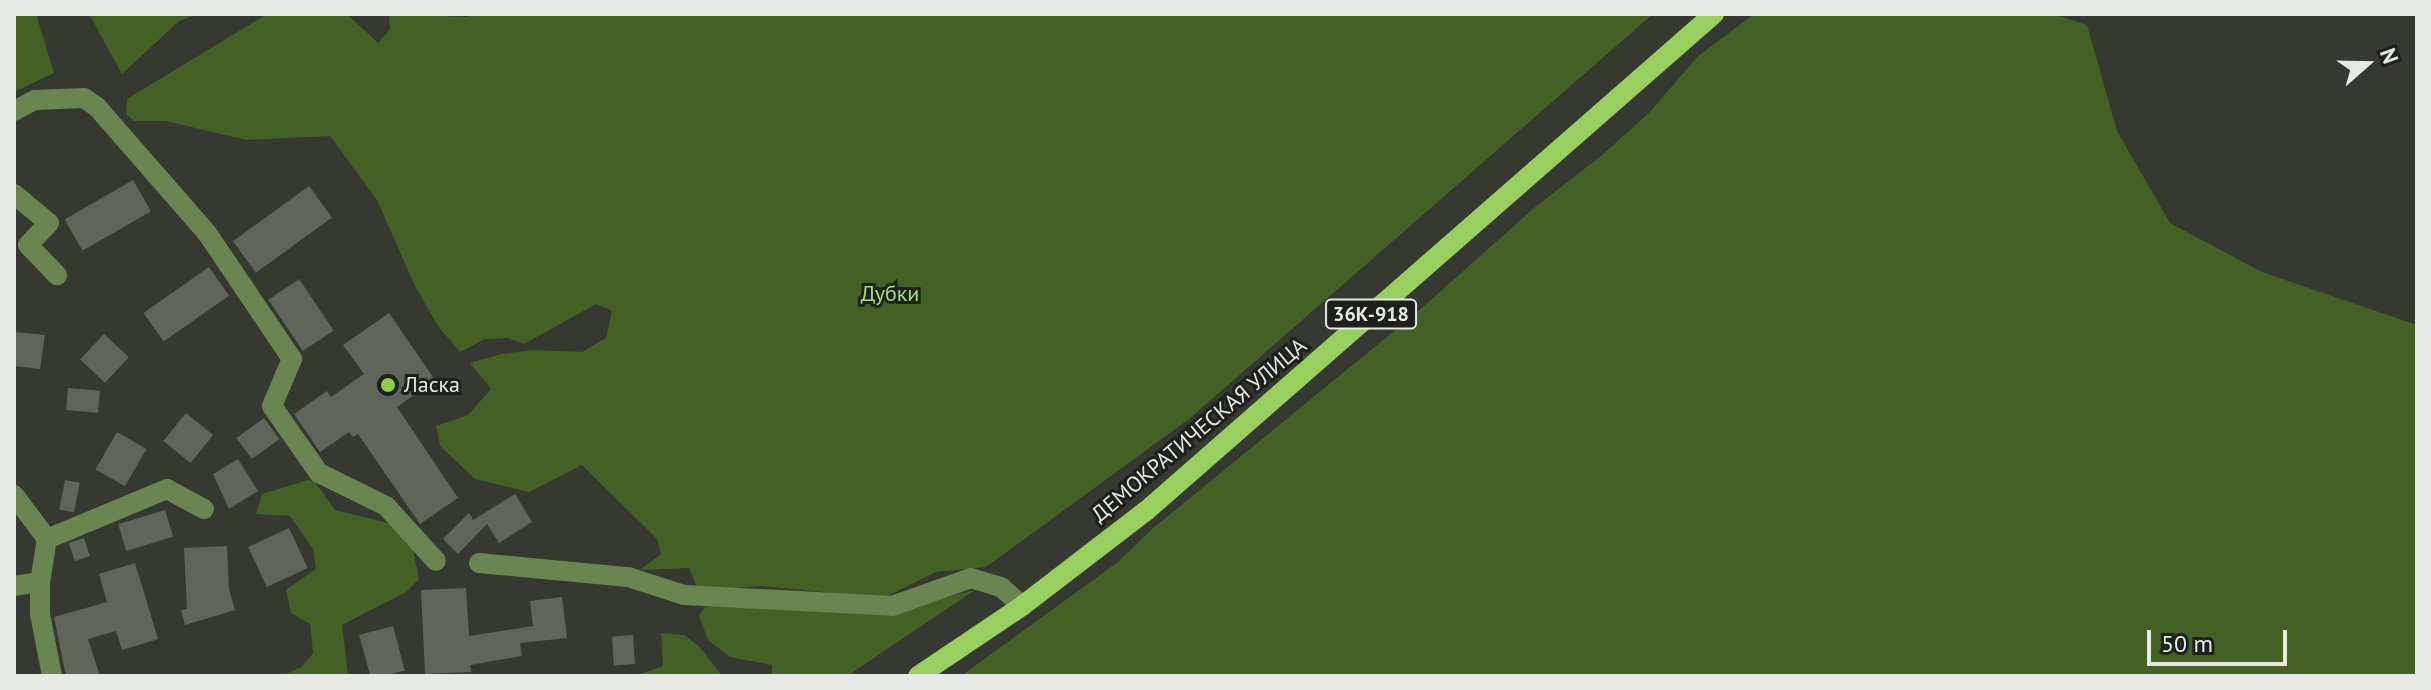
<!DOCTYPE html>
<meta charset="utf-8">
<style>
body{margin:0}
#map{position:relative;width:2431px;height:690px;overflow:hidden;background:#353931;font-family:"PT Sans",sans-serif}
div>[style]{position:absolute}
.green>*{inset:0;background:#436125}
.building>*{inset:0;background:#60655c;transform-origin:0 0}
.minor>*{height:20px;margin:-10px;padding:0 10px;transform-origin:10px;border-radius:10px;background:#698550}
.major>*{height:20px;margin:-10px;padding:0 10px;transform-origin:10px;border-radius:10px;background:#98d05f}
.dots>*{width:22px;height:22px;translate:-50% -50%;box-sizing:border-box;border:4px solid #1e201c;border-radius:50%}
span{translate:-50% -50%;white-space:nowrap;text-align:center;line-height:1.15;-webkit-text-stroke:6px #1e201c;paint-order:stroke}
.shield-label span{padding:2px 6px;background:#1e201c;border:2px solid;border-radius:6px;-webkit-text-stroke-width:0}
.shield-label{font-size:20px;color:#e6e9e4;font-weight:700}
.park-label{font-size:22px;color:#a7df70}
.poi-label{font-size:22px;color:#e6e9e4}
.left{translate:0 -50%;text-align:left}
.street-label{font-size:22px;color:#e6e9e4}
.frame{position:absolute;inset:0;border:16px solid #e6e9e4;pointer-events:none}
.north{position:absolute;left:2327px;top:24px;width:80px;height:80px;-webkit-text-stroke:6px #1e201c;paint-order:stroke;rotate:70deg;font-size:22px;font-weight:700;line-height:32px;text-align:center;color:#e6e9e4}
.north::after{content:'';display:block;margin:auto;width:28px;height:36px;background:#e6e9e4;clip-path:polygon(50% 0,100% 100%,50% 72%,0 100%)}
.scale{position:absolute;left:2147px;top:630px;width:140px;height:36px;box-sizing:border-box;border:4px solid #e6e9e4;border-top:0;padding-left:10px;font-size:24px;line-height:28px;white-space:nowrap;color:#e6e9e4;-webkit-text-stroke:6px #1e201c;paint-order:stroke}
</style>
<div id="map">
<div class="green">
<div style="clip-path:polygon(14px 14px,36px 14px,54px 73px,14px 92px)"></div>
<div style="clip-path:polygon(89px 14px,198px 14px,179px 21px,122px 74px)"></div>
<div style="clip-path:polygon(267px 14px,347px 14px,378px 43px,390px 29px,389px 14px,468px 17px,467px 14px,1653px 14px,1189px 419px,986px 567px,936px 572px,883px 598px,761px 586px,707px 590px,697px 588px,689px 568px,640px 570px,661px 554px,657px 539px,582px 465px,529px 492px,475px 479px,440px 446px,436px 426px,468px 415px,491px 389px,470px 363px,501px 354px,533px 350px,582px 352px,606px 338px,612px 311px,596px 304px,524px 344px,508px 338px,485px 339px,460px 352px,438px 326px,415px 286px,377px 200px,330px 136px,246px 140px,166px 121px,134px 121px,126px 114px,127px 99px)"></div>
<div style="clip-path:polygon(1754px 14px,2053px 14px,2087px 25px,2117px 131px,2170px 223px,2262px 272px,2417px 325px,2417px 676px,961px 676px,1118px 562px,1152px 529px,1415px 314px,1534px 208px,1601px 156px,1650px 112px,1697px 57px)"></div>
<div style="clip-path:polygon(308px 480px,314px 481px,335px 510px,388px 523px,413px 550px,419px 579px,406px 592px,342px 625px,348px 676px,281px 676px,302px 667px,313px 653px,310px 624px,291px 613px,286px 590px,316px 569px,313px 549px,290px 516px,256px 514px,262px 494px)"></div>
<div style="clip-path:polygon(975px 590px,847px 676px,772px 676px,772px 665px,730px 657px,708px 640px,699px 616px,705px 607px,722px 605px,896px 611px)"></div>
<div style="clip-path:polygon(661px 633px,684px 635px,700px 647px,722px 676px,635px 676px,663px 666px)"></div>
</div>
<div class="building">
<div style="left:133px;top:180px;width:36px;height:79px;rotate:60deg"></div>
<div style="left:309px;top:186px;width:39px;height:94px;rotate:54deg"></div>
<div style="left:209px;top:267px;width:35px;height:80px;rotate:55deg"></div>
<div style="left:299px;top:279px;width:62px;height:37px;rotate:56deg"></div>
<div style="clip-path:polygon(389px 313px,435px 380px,397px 407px,458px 498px,420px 524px,358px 434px,353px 437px,349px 432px,320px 452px,294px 414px,327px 391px,331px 397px,364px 374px,343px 345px)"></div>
<div style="clip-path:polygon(14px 332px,45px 335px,40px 369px,14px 366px)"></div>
<div style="left:104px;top:334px;width:34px;height:35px;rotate:43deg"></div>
<div style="left:68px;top:388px;width:32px;height:22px;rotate:5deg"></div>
<div style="left:186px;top:413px;width:35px;height:36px;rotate:39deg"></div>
<div style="left:264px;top:418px;width:26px;height:34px;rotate:54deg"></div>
<div style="left:117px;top:432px;width:34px;height:43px;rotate:30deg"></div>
<div style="clip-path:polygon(238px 459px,258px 491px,229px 509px,213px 474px)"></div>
<div style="left:65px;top:480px;width:15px;height:30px;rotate:11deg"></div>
<div style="clip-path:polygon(515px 494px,532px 522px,499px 543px,487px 524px,458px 554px,443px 539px,469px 513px,473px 520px)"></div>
<div style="left:165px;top:510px;width:28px;height:49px;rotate:73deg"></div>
<div style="left:289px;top:528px;width:44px;height:45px;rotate:65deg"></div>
<div style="left:84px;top:538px;width:19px;height:16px;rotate:72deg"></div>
<div style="clip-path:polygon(227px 546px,229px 589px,235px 610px,185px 625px,181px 610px,187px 609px,184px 548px)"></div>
<div style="clip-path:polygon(135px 563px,158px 639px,122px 650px,116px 631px,88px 639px,100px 676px,66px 676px,54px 617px,107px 602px,99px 574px)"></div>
<div style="clip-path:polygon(466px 588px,469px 636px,533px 626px,530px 601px,562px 597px,567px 638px,520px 643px,522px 656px,470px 665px,471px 672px,425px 674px,421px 590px)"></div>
<div style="left:393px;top:626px;width:46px;height:35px;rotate:75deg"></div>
<div style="left:633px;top:635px;width:29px;height:21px;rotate:86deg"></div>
</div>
<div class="minor">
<div style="left:14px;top:111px;width:24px;rotate:-28deg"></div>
<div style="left:35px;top:100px;width:49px;rotate:-2.3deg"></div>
<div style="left:84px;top:98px;width:16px;rotate:35deg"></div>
<div style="left:97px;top:107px;width:167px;rotate:48.9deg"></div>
<div style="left:207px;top:233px;width:152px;rotate:56deg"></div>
<div style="left:292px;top:359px;width:51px;rotate:113.1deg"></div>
<div style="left:272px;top:406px;width:82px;rotate:55deg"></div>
<div style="left:319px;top:473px;width:75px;rotate:26.2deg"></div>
<div style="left:386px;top:506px;width:74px;rotate:47.7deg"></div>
<div style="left:14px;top:194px;width:45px;rotate:39.6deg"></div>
<div style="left:49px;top:223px;width:30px;rotate:134deg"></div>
<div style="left:28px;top:245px;width:42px;rotate:46deg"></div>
<div style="left:14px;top:495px;width:55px;rotate:53.1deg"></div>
<div style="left:47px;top:539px;width:44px;rotate:99.2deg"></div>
<div style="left:40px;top:582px;width:32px;rotate:90deg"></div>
<div style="left:40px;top:614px;width:63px;rotate:79deg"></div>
<div style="left:47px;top:539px;width:130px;rotate:-22.6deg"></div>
<div style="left:167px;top:489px;width:42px;rotate:28.4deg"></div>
<div style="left:479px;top:563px;width:150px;rotate:5.4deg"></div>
<div style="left:628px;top:577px;width:59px;rotate:17.8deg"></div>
<div style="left:684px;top:595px;width:208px;rotate:3deg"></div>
<div style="left:892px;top:606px;width:84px;rotate:-19.5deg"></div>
<div style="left:971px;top:578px;width:31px;rotate:17deg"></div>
<div style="left:1001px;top:587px;width:28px;rotate:42deg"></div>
<div style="left:14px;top:586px;width:26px;rotate:-9deg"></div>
</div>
<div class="major">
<div style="left:918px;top:676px;width:125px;rotate:-33.9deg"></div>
<div style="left:1022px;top:606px;width:156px;rotate:-37.5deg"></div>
<div style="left:1146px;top:511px;width:755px;rotate:-41.19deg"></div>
</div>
<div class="dots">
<div style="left:388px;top:385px;background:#8dce44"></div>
</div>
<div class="shield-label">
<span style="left:1371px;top:314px">36К-918</span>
</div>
<div class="park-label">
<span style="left:890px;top:294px">Дубки</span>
</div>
<div class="poi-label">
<span class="left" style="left:404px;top:385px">Ласка</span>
</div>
<div class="street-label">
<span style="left:1199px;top:430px;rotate:-40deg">ДЕМОКРАТИЧЕСКАЯ УЛИЦА</span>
</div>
<div class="frame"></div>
<div class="north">N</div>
<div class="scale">50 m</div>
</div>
